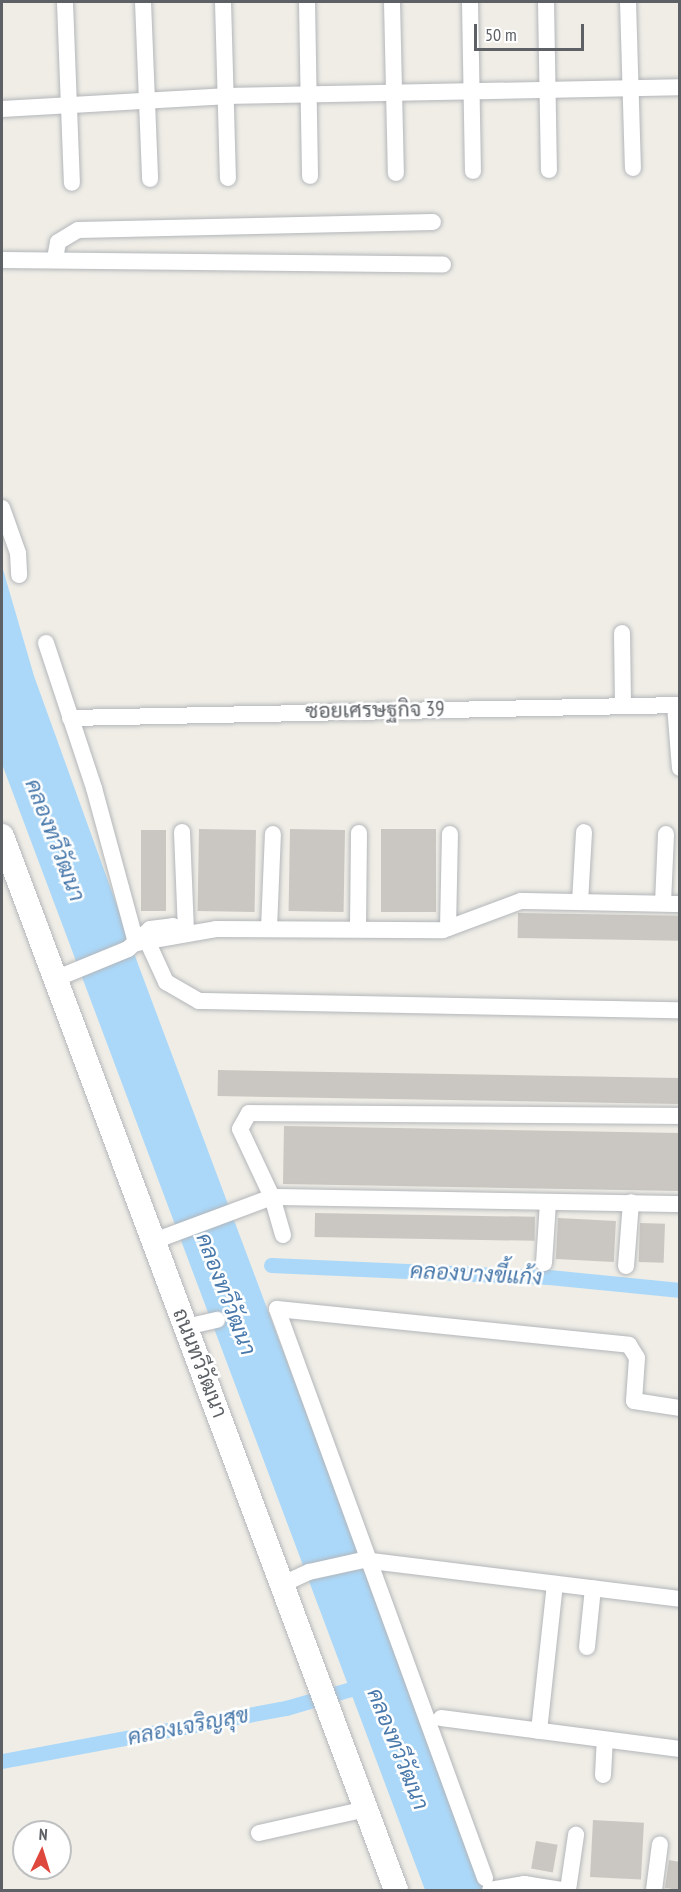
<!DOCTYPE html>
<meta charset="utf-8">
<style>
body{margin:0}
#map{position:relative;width:681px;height:1892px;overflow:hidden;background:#efede6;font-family:"PT Sans Narrow",Sarabun,sans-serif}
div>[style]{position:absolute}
.water>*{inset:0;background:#abd8f9}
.canal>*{height:15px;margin:-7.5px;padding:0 7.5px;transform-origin:7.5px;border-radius:7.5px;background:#abd8f9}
.building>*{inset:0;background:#cac7c2;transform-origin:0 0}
.roads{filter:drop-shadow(0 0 2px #b3b6ba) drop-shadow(0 0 2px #b3b6ba)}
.street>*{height:16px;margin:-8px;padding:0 8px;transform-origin:8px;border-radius:8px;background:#fff}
.secondary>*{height:24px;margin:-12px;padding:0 12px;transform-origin:12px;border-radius:12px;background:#fff}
span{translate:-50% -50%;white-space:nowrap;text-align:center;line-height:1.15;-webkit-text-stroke:5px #fff;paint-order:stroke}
.street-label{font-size:21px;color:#5d6165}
.water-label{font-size:22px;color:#4979ab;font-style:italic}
.frame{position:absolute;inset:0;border:3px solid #5d6165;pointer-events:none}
.north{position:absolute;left:12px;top:1820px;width:60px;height:60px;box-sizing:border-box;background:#fff;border:2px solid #bec0c1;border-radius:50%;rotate:4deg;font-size:16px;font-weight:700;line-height:24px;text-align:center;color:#5d6165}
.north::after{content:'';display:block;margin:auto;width:21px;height:27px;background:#de483d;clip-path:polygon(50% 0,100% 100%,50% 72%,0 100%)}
.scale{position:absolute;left:474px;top:24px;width:110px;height:27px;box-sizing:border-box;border:3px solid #5d6165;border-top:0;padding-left:8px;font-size:18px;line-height:21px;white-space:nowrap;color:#5d6165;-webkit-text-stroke:4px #fff;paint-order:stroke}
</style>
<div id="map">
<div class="water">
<div style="clip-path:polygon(2px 566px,34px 676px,138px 964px,485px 1890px,425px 1890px,2px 764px)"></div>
</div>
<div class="canal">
<div style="left:271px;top:1265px;width:278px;rotate:2.5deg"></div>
<div style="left:549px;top:1277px;width:132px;rotate:5.7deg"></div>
<div style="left:2px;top:1761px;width:289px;rotate:-10.6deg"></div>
<div style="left:286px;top:1708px;width:85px;rotate:-16.3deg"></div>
</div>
<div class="building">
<div style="left:199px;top:829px;width:57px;height:82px;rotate:1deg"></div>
<div style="left:290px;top:829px;width:55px;height:82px;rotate:1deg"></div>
<div style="left:381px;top:829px;width:55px;height:83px"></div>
<div style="left:166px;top:830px;width:81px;height:25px;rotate:90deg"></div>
<div style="left:518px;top:913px;width:162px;height:25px;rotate:1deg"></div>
<div style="left:218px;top:1070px;width:462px;height:26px;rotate:1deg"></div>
<div style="left:284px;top:1126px;width:396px;height:58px;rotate:1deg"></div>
<div style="left:315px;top:1213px;width:220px;height:24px;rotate:1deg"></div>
<div style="left:558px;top:1218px;width:58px;height:41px;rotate:3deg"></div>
<div style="left:640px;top:1223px;width:25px;height:39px;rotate:2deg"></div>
<div style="left:593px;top:1820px;width:51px;height:57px;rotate:3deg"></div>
<div style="left:536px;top:1841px;width:22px;height:28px;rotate:10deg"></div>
<div style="clip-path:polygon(669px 1860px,680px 1862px,680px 1890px,665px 1888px)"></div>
</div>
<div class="roads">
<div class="street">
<div style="left:143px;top:2px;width:177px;rotate:87.7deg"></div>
<div style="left:223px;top:2px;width:176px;rotate:88.4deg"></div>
<div style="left:307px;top:2px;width:174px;rotate:89deg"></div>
<div style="left:392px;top:2px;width:171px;rotate:88.7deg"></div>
<div style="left:470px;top:2px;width:169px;rotate:89deg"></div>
<div style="left:546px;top:2px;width:168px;rotate:89deg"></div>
<div style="left:628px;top:2px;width:166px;rotate:88.3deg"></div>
<div style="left:65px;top:3px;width:180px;rotate:87.8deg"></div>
<div style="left:2px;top:109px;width:223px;rotate:-3.3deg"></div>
<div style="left:225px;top:96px;width:455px;rotate:-1.1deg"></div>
<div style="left:55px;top:259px;width:17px;rotate:-80deg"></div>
<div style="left:58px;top:242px;width:23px;rotate:-31deg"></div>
<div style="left:78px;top:230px;width:355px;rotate:-1.3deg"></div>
<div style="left:2px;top:260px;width:441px;rotate:0.6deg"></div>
<div style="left:2px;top:508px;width:48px;rotate:70.4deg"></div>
<div style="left:18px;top:553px;width:22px;rotate:87deg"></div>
<div style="left:622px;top:633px;width:73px;rotate:89.2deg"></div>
<div style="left:46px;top:643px;width:153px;rotate:71.7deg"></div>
<div style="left:94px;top:788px;width:161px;rotate:74.8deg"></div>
<div style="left:675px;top:705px;width:63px;rotate:85.5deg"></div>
<div style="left:70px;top:718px;width:610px;rotate:-1.22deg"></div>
<div style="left:182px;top:832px;width:101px;rotate:87.7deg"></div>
<div style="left:580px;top:902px;width:70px;rotate:-86.7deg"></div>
<div style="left:663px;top:903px;width:69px;rotate:-87.5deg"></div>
<div style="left:269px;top:928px;width:94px;rotate:-87.6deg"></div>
<div style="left:358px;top:928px;width:95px;rotate:-89.4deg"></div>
<div style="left:448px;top:928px;width:94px;rotate:-88.8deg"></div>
<div style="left:136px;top:943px;width:81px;rotate:-9.9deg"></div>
<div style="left:216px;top:929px;width:227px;rotate:0.3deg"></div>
<div style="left:443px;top:930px;width:83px;rotate:-20.4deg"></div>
<div style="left:521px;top:901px;width:159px;rotate:1.1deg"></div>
<div style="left:149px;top:945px;width:41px;rotate:65.3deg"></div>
<div style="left:166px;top:982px;width:38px;rotate:30deg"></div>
<div style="left:199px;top:1001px;width:481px;rotate:1.1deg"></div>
<div style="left:55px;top:979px;width:79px;rotate:-22.3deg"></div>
<div style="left:128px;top:949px;width:30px;rotate:-42deg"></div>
<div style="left:150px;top:929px;width:23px;rotate:-7deg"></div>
<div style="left:173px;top:926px;width:15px;rotate:28deg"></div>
<div style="left:283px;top:1235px;width:40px;rotate:-106deg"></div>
<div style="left:272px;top:1197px;width:75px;rotate:-115.2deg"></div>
<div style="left:240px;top:1129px;width:18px;rotate:-61deg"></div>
<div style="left:249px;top:1113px;width:431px;rotate:0.4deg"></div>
<div style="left:154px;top:1241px;width:126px;rotate:-20.4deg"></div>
<div style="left:272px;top:1197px;width:408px;rotate:1deg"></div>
<div style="left:544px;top:1263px;width:61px;rotate:-86.2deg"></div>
<div style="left:626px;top:1266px;width:64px;rotate:-85.5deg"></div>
<div style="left:186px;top:1327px;width:32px;rotate:-13deg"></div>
<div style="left:283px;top:1584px;width:29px;rotate:-25deg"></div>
<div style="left:309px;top:1572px;width:55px;rotate:-12.5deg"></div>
<div style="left:363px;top:1560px;width:319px;rotate:7deg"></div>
<div style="left:587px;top:1647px;width:59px;rotate:-84.2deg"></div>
<div style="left:441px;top:1718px;width:241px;rotate:7.4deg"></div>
<div style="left:539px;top:1731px;width:148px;rotate:-83.8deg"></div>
<div style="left:603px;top:1775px;width:35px;rotate:-87deg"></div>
<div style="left:259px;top:1833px;width:110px;rotate:-12.6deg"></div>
<div style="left:485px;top:1878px;width:606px;rotate:-110.08deg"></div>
<div style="left:277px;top:1309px;width:354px;rotate:5.8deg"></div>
<div style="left:629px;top:1345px;width:15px;rotate:58deg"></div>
<div style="left:637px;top:1358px;width:43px;rotate:94deg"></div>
<div style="left:634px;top:1401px;width:47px;rotate:8.7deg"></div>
<div style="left:490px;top:1890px;width:35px;rotate:-10deg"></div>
<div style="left:524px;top:1884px;width:38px;rotate:9deg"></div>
<div style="left:568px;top:1890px;width:56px;rotate:-81.7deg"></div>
<div style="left:654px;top:1890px;width:46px;rotate:-82.6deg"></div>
</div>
<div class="secondary">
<div style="left:2px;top:836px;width:1125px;rotate:69.5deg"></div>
</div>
</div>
<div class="street-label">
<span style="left:375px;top:710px;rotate:-1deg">ซอยเศรษฐกิจ 39</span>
<span style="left:200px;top:1363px;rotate:69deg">ถนนทวีวัฒนา</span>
</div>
<div class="water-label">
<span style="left:55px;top:840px;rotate:69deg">คลองทวีวัฒนา</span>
<span style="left:476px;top:1274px;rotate:3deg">คลองบางขี้แก้ง</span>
<span style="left:226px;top:1294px;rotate:69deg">คลองทวีวัฒนา</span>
<span style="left:188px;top:1726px;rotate:-11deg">คลองเจริญสุข</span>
<span style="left:398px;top:1749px;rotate:68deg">คลองทวีวัฒนา</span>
</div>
<div class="frame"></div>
<div class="north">N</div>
<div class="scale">50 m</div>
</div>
